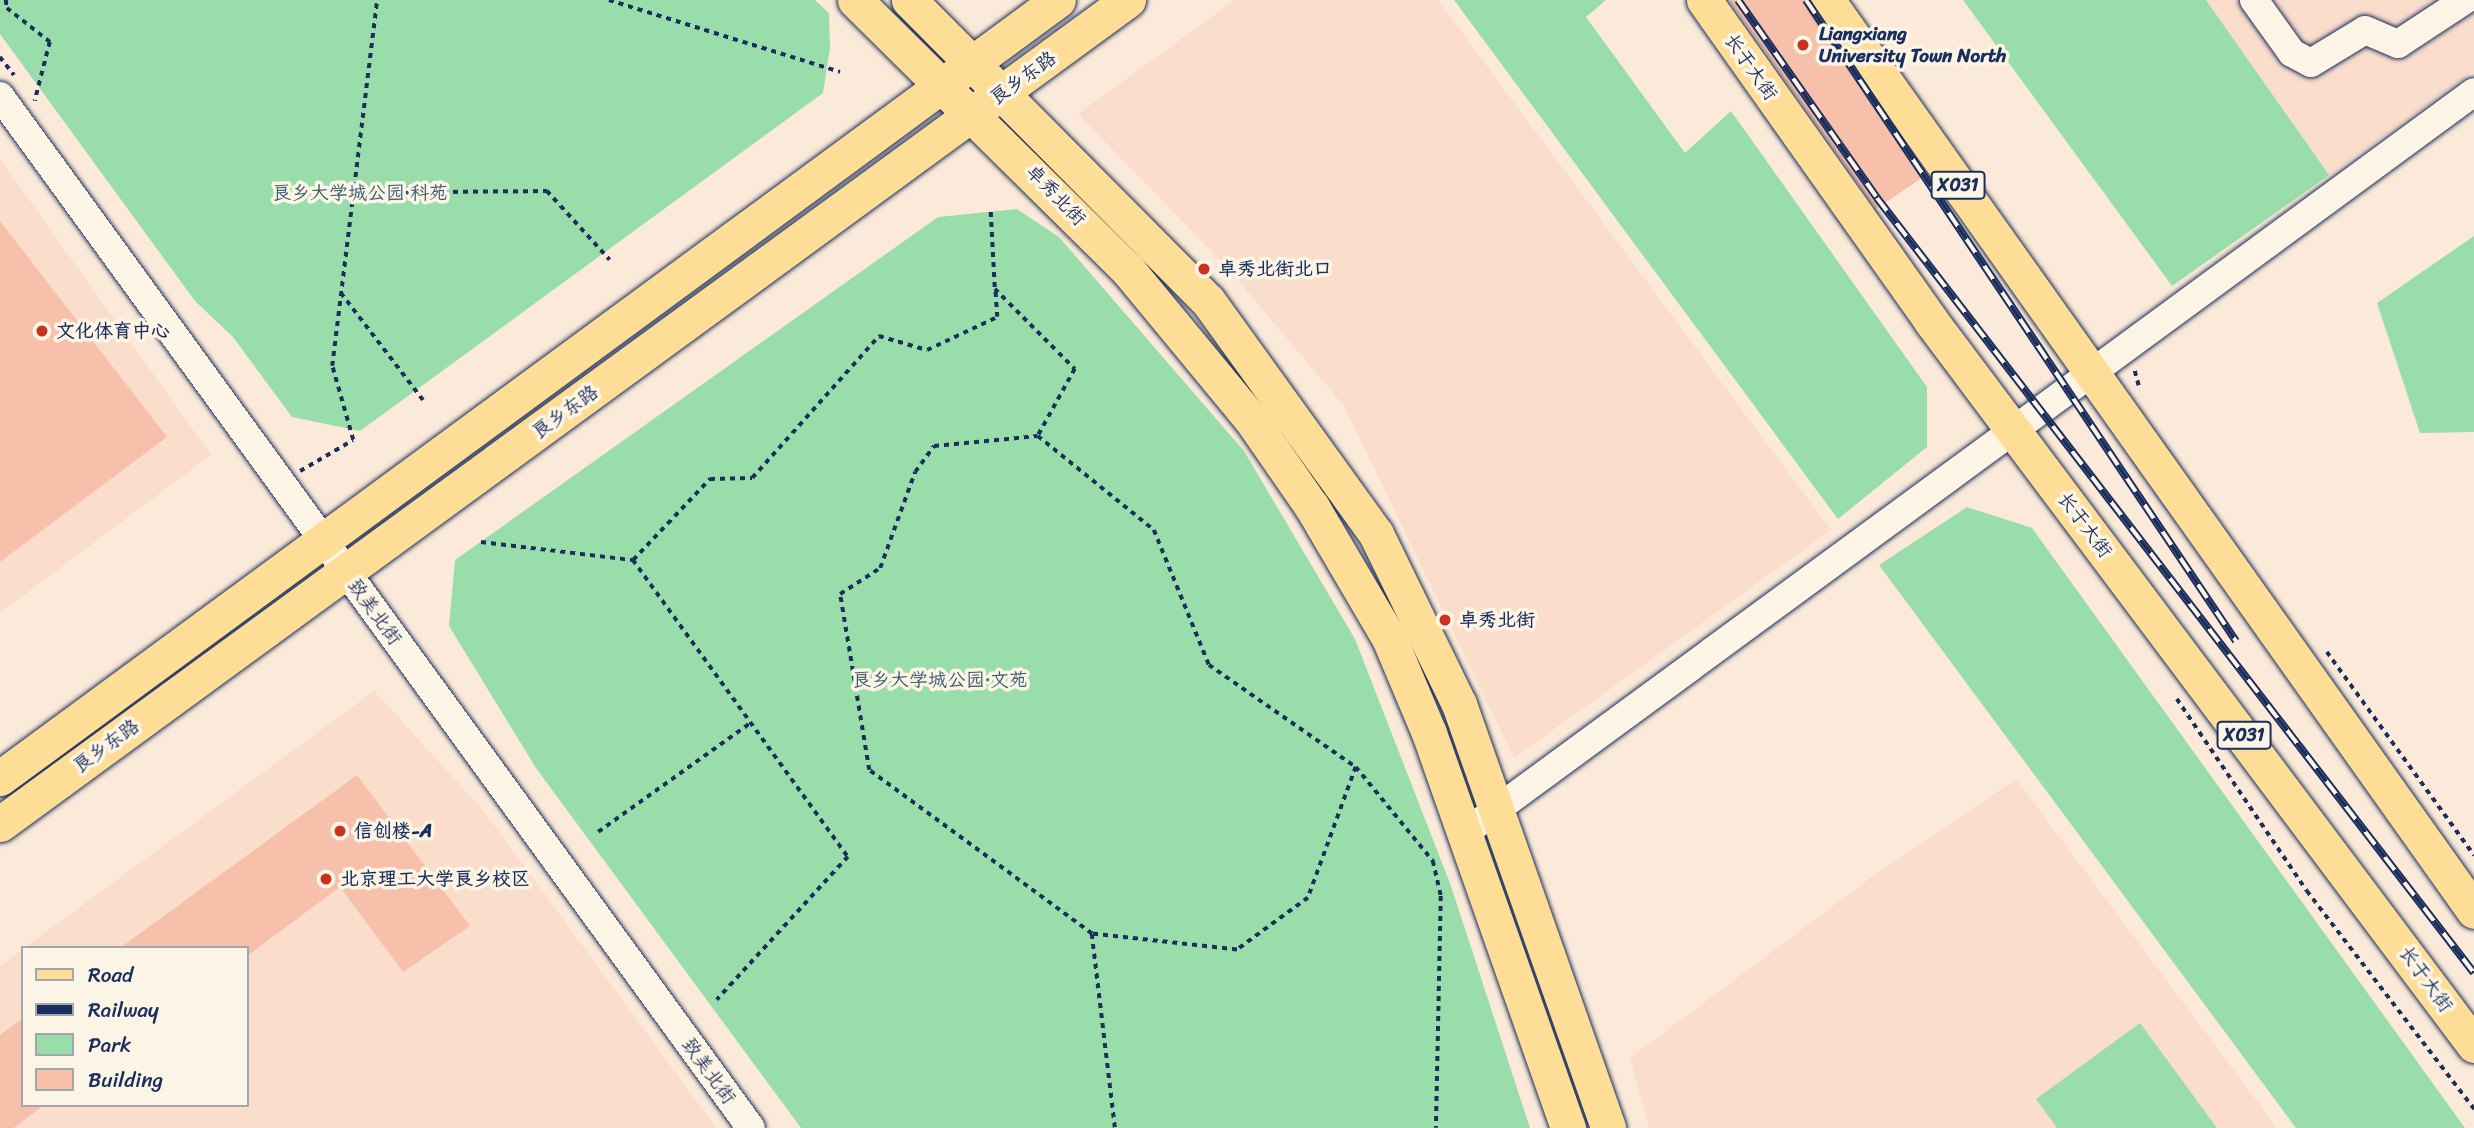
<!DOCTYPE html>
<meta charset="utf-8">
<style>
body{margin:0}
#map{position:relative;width:2474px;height:1128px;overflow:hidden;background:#fbead9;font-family:Sriracha,"LXGW WenKai TC",sans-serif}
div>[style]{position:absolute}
.built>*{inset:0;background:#faddcb}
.green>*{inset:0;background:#99deaa}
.building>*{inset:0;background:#f7c0aa}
.path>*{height:3.5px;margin-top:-1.75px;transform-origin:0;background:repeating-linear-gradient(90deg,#1b2f5e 0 5px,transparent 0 10px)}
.roads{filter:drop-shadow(0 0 2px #1b2f5e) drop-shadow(0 0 2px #1b2f5e)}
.minor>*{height:28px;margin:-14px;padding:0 14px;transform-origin:14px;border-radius:14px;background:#fcf5e5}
.major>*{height:35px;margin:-17.5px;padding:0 17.5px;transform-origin:17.5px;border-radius:17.5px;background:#fede96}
.rail>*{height:8px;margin-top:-4px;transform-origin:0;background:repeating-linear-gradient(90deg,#fcf5e5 0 16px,#1b2f5e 0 32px);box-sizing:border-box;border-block:2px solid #1b2f5e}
.dots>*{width:19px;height:19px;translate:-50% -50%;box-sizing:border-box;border:4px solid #fcf5e5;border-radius:50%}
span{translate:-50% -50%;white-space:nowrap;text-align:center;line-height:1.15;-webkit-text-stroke:7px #fcf5e5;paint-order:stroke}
.shield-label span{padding:2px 5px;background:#fcf5e5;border:2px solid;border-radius:5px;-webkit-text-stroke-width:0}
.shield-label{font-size:18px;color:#1b2f5e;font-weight:700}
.poi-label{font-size:19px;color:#1b2f5e;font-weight:700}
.left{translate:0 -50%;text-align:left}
.street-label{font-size:19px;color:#1b2f5e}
.park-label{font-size:19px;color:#3a5b71}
.legend{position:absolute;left:21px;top:946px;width:228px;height:161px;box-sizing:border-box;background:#fcf5e5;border:2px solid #a2a6af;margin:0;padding:9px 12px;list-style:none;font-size:21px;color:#1b2f5e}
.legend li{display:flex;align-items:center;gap:14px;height:35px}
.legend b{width:35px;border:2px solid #a2a6af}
</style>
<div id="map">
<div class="built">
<div style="clip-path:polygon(1235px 0,1438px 0,1831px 530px,1514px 758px,1344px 406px,1225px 265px,1078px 114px)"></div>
<div style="clip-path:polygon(2206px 0,2474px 0,2474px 71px,2329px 175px)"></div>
<div style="clip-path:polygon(0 159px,211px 455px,0 613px)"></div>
<div style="clip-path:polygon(374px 691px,483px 810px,716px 1128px,0 1128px,0 966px,23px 949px,23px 1105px,247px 1105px,247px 948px,24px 948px)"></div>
<div style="clip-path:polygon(2016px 779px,2277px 1128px,1649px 1128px,1630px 1058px,1869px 879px)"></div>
</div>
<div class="green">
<div style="clip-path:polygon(0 0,815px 0,829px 13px,830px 48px,823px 93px,360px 431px,292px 417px,233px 337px,195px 301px,0 34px)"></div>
<div style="clip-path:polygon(1454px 0,1606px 0,1586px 17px,1685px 153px,1731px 111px,1927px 387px,1927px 447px,1838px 519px)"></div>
<div style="clip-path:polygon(1963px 0,2206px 0,2329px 175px,2172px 286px)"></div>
<div style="clip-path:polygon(1017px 209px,1059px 237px,1244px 451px,1355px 639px,1451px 886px,1530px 1128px,801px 1128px,536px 768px,449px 626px,455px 560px,938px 217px)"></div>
<div style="clip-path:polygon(2474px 236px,2474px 432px,2420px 433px,2377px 303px)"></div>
<div style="clip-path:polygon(1967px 507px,2032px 528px,2465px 1128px,2296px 1128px,1879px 565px)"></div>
<div style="clip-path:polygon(2140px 1023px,2217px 1128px,2057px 1128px,2036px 1099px)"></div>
</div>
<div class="building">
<div style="clip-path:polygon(1729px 0,1807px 0,1926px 175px,1876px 209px)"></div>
<div style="clip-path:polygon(0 221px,167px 437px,0 562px)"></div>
<div style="clip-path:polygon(357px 775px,470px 926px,403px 972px,340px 887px,247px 956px,247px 948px,120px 948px)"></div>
<div style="clip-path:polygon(23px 1018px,23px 1105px,44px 1105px,14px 1128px,0 1128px,0 1035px)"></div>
</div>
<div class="path">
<div style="left:6px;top:0;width:8px;rotate:83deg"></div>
<div style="left:7px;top:8px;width:55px;rotate:38.3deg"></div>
<div style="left:50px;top:42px;width:61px;rotate:104.3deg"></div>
<div style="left:609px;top:0;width:242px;rotate:17.3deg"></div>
<div style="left:0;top:57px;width:23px;rotate:52deg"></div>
<div style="left:353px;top:193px;width:194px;rotate:-0.6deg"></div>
<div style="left:547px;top:191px;width:93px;rotate:47.6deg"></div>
<div style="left:991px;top:212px;width:77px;rotate:87deg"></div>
<div style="left:995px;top:289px;width:113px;rotate:45deg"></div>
<div style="left:1075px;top:369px;width:77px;rotate:118.9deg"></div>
<div style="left:1038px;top:436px;width:149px;rotate:39deg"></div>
<div style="left:1154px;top:530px;width:146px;rotate:67.8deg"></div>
<div style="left:1209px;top:665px;width:179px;rotate:34.8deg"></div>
<div style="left:1356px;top:767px;width:140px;rotate:110.1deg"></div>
<div style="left:1308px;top:898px;width:88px;rotate:143.8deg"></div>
<div style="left:1237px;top:950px;width:146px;rotate:-173.7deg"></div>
<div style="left:1092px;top:934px;width:277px;rotate:-143.7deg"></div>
<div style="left:869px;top:770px;width:178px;rotate:-99.4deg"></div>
<div style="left:840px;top:594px;width:48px;rotate:-33deg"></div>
<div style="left:880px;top:568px;width:102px;rotate:-70deg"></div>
<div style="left:915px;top:472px;width:32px;rotate:-54deg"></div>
<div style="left:934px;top:446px;width:104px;rotate:-5.5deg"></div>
<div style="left:341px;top:293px;width:135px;rotate:52.5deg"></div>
<div style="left:2135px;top:371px;width:20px;rotate:75deg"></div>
<div style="left:300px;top:471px;width:61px;rotate:-30.3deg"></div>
<div style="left:353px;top:440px;width:77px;rotate:-105.8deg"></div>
<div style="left:332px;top:366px;width:369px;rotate:-83deg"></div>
<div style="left:481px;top:542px;width:153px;rotate:6.8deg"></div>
<div style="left:633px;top:560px;width:367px;rotate:54.1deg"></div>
<div style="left:848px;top:857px;width:194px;rotate:132.5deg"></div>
<div style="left:633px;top:560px;width:112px;rotate:-46.5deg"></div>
<div style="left:710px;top:479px;width:42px;rotate:-1.4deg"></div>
<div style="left:752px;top:478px;width:191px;rotate:-48.2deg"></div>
<div style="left:879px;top:336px;width:50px;rotate:16.3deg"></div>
<div style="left:927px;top:350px;width:77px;rotate:-25.2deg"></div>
<div style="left:997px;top:317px;width:26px;rotate:-94deg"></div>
<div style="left:2327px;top:652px;width:251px;rotate:54.1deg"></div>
<div style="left:2177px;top:699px;width:232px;rotate:55.9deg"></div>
<div style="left:2307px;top:891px;width:275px;rotate:52.5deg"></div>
<div style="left:1356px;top:767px;width:122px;rotate:50.7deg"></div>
<div style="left:1433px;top:861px;width:36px;rotate:77deg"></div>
<div style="left:1441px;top:896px;width:232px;rotate:91.2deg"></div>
<div style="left:598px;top:832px;width:187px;rotate:-35.6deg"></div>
<div style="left:1092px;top:934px;width:195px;rotate:83.2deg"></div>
</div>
<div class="roads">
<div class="minor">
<div style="left:2254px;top:0;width:65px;rotate:54.4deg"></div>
<div style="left:2292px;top:53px;width:21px;rotate:28deg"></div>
<div style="left:2311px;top:63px;width:63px;rotate:-31.4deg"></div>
<div style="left:2365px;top:30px;width:36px;rotate:23deg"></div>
<div style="left:2398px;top:44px;width:80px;rotate:-33.3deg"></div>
<div style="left:0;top:96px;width:1276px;rotate:53.96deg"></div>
<div style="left:1466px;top:832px;width:1250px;rotate:-36.28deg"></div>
</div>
<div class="major">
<div style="left:855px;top:0;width:384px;rotate:44.7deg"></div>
<div style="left:1128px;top:270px;width:193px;rotate:50.5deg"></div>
<div style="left:1251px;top:419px;width:107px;rotate:55.3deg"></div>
<div style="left:1312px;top:507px;width:152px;rotate:59.6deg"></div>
<div style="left:1389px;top:638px;width:103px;rotate:67.2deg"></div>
<div style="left:1429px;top:733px;width:419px;rotate:70.6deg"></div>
<div style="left:909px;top:0;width:424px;rotate:45.2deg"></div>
<div style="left:1208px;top:301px;width:287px;rotate:54.2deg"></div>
<div style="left:1376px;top:534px;width:189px;rotate:64deg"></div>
<div style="left:1459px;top:704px;width:449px;rotate:70.6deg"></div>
<div style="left:1704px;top:0;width:393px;rotate:54.7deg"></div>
<div style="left:1931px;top:321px;width:905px;rotate:53.13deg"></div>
<div style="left:1827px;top:0;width:1117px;rotate:54.62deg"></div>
<div style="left:0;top:778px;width:1313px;rotate:-36.33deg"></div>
<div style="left:0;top:824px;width:1397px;rotate:-36.15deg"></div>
</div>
</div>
<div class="rail">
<div style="left:1738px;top:0;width:242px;rotate:54.9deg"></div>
<div style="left:1877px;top:198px;width:978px;rotate:52.39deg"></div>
<div style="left:1806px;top:0;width:772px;rotate:56.15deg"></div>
</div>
<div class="dots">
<div style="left:1803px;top:45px;background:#c8321e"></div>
<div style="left:1204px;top:269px;background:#c8321e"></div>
<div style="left:42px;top:331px;background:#c8321e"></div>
<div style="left:1445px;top:620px;background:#c8321e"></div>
<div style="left:340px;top:831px;background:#c8321e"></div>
<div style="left:326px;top:879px;background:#c8321e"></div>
</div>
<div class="shield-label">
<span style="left:1958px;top:185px">X031</span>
<span style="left:2244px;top:735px">X031</span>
</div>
<div class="poi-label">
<span class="left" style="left:1819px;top:45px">Liangxiang<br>University Town North</span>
<span class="left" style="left:1218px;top:269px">卓秀北街北口</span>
<span class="left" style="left:56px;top:331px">文化体育中心</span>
<span class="left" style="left:1459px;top:620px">卓秀北街</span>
<span class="left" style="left:354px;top:831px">信创楼-A</span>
<span class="left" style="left:340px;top:879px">北京理工大学良乡校区</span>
</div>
<div class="street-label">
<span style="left:1751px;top:67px;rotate:55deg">长于大街</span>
<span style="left:1023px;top:78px;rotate:-36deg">良乡东路</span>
<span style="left:1056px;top:195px;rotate:46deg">卓秀北街</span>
<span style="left:565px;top:412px;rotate:-36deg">良乡东路</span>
<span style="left:2085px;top:525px;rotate:53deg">长于大街</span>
<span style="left:375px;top:612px;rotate:54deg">致美北街</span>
<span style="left:106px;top:746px;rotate:-36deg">良乡东路</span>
<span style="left:2426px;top:979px;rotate:54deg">长于大街</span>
<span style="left:709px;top:1071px;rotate:54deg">致美北街</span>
</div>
<div class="park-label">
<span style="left:360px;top:193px">良乡大学城公园·科苑</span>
<span style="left:940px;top:680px">良乡大学城公园·文苑</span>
</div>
<ul class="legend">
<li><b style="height:9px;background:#fede96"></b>Road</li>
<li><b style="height:9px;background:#1b2f5e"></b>Railway</li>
<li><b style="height:19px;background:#99deaa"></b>Park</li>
<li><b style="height:19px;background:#f7c0aa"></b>Building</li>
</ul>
</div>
